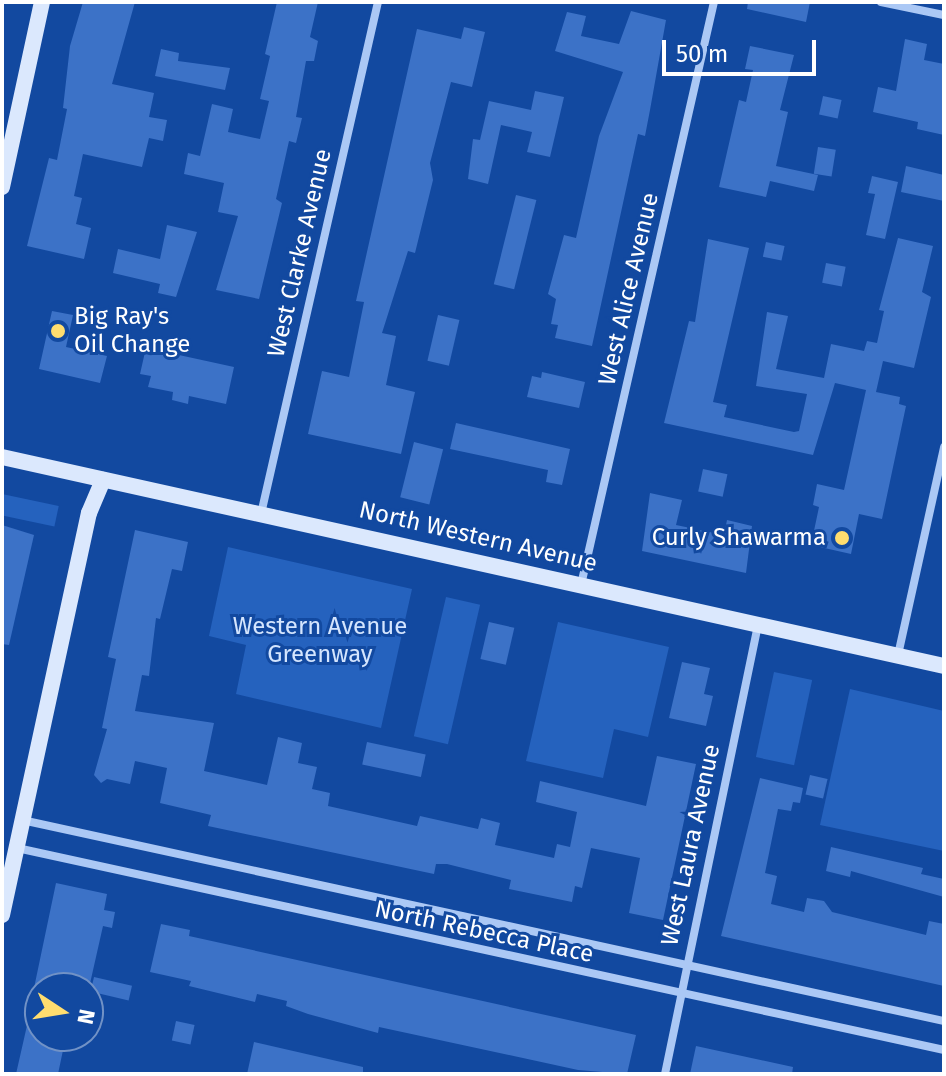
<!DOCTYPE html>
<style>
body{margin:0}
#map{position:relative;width:946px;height:1076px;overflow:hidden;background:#1249a0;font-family:"Fira Sans",sans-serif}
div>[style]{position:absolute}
.green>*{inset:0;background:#2562be;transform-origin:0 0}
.building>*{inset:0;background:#3c72c7;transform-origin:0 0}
.street>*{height:8px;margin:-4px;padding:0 4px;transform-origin:4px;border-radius:4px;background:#abc8f5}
.secondary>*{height:16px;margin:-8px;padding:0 8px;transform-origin:8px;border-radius:8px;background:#dbe8fd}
.dots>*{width:22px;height:22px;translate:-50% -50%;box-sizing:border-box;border:4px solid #1249a0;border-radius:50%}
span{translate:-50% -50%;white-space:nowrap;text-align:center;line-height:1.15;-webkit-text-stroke:6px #1249a0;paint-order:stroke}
.street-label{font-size:24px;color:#fff}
.poi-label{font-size:24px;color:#fff}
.left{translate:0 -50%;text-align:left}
.right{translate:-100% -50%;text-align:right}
.park-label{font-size:24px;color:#d4e5fe}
.frame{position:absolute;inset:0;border:4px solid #fff;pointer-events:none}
.north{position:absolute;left:24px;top:972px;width:80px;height:80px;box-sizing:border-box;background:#1249a0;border:2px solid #7192c6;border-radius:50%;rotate:102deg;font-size:22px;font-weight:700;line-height:32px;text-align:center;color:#fff}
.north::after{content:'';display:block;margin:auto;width:28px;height:36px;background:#ffdd6f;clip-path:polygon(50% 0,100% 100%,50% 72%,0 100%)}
.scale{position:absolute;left:662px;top:40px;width:154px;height:36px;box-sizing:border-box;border:4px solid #fff;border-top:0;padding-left:10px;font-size:24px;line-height:28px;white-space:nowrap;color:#fff;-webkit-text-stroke:6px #1249a0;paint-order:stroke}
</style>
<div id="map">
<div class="green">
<div style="left:2px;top:494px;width:58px;height:21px;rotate:12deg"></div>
<div style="clip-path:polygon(228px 547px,412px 589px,381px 728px,236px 694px,246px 645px,209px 636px)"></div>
<div style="left:446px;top:597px;width:35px;height:143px;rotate:13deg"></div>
<div style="clip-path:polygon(558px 622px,669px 647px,648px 737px,614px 729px,603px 778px,526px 761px)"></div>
<div style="left:774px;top:672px;width:39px;height:87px;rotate:12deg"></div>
<div style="clip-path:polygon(850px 689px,944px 711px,944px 851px,820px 825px)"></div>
</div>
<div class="building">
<div style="clip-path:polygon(83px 2px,135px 2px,112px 84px,154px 93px,149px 117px,167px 120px,163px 141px,149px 138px,142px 167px,83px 154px,74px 196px,82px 198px,76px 224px,91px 228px,84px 259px,27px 246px,49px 158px,57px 160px,67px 109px,63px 108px,70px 46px)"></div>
<div style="clip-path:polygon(277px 2px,318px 2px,310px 37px,318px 41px,314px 61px,306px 61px,296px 117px,302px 118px,296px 143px,289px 141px,276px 199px,282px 203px,259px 299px,216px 290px,238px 216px,218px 212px,224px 183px,184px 174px,188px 153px,200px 156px,212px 104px,233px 109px,228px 132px,260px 139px,269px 101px,260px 99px,270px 56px,265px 54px)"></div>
<div style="clip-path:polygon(748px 2px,810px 2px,806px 22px,747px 9px)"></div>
<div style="clip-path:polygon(631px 11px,666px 20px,650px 110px,645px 136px,638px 134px,592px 346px,555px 338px,558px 325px,551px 324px,556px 299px,548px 294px,564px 235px,576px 238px,599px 136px,623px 72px,555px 51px,567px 12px,586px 16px,581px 36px,619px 44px)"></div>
<div style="clip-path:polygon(464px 27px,485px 32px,472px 87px,451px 82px,430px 163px,433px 180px,415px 253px,408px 251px,382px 333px,396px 336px,386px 385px,415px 392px,401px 454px,308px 434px,322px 371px,349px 377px,364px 302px,356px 301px,417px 29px,461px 39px)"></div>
<div style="clip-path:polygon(905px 39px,927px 44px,924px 60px,944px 64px,944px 135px,917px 129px,918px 122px,873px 112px,878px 87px,896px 91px)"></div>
<div style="clip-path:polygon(750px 46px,794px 55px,780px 110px,788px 112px,776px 166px,818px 175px,814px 191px,770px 181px,766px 197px,719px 187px,739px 100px,746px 102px,753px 70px,745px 69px)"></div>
<div style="clip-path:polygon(161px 49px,179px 53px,178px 61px,230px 68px,225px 90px,155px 76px)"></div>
<div style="clip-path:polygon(535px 91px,564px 97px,550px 157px,527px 152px,532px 132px,501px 125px,488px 184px,468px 179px,473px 139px,480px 140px,489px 101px,531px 110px)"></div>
<div style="left:823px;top:96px;width:19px;height:19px;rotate:12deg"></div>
<div style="left:818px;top:147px;width:18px;height:27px;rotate:9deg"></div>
<div style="clip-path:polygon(906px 166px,944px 175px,944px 201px,901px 192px)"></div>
<div style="clip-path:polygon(872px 176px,898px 182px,885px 239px,866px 235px,875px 194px,868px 193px)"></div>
<div style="left:516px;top:195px;width:21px;height:92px;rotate:14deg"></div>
<div style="clip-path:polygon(167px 225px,197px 232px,176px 297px,158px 293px,160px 284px,113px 273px,118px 249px,160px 259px)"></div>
<div style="clip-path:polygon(898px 238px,933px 246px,922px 292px,931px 297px,914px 368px,883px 361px,876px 392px,900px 397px,899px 404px,906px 406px,882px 519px,859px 514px,851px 554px,811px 545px,819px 507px,813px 505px,817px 484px,844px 490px,866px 390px,835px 383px,813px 455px,664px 423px,689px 321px,695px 322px,708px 239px,749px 248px,713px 402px,727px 405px,724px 417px,794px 432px,799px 431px,807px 394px,756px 386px,767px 312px,788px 316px,776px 369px,824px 378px,831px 344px,864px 351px,867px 341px,877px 343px,884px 311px,879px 310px)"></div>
<div style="left:766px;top:242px;width:19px;height:15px;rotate:12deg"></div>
<div style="left:826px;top:263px;width:20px;height:20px;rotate:11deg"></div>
<div style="clip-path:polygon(52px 311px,73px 315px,66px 347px,107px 356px,100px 383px,39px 369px)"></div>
<div style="left:438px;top:315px;width:22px;height:47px;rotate:13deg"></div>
<div style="clip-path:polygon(156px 350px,234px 367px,226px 404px,189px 396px,188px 404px,172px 400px,173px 392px,148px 387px,151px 376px,140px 374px,145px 352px,156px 354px)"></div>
<div style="clip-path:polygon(542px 372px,585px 382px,579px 408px,527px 397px,532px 376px,541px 378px)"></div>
<div style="clip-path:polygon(456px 423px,570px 449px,562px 485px,546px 482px,548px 470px,450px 449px)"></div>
<div style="left:414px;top:442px;width:30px;height:57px;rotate:14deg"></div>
<div style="left:703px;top:469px;width:25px;height:23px;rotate:12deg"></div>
<div style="clip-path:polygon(650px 493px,682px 500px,676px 525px,724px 535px,727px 520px,752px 526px,746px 573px,642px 551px)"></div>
<div style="clip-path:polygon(2px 525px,34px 535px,9px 645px,2px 644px)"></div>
<div style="clip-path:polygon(135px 530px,188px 542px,182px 571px,172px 569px,160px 619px,156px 618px,149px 676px,142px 675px,135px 711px,214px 723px,204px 771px,267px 785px,278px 737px,302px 743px,298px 763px,317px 767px,312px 789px,330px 793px,328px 806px,417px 826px,420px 816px,478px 829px,481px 818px,500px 823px,495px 845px,554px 858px,557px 844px,570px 847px,577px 812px,536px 802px,540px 781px,646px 806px,657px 756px,696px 764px,663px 920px,629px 913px,640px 858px,591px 848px,582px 888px,575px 886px,572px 902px,509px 889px,511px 880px,447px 864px,436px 864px,434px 874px,208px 826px,211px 815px,160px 803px,167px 768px,135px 761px,130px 784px,107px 779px,101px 783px,94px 775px,107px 729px,102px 728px,116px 659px,108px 657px)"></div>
<div style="left:489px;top:622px;width:26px;height:38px;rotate:13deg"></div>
<div style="clip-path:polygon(682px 662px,710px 668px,704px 694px,713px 696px,706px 726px,669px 718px)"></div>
<div style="left:367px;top:742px;width:60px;height:23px;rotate:12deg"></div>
<div style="left:810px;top:775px;width:18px;height:20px;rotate:13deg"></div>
<div style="clip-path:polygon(760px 778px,803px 788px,800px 803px,793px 802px,791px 811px,778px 809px,765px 873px,777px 876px,771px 904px,804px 912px,807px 898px,824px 901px,832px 912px,926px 935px,929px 921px,944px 924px,944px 986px,721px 936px)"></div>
<div style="clip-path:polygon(831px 847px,923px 868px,921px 874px,944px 879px,944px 897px,851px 871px,850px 877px,826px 871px)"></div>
<div style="clip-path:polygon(56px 883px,107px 894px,104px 910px,115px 912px,112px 928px,103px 926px,89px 988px,34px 988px)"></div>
<div style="clip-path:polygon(161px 924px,190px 930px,189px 936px,636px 1035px,627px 1074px,578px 1070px,379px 1027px,378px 1033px,308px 1014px,286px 1006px,287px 1001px,257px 994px,255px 1002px,189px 986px,191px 981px,150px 972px)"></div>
<div style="left:94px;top:977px;width:39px;height:15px;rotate:13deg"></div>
<div style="clip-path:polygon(33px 999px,40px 1000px,40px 1036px,66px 1036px,58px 1074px,16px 1074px)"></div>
<div style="left:176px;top:1021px;width:19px;height:20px;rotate:12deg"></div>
<div style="clip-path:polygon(254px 1042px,363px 1067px,363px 1074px,247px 1074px)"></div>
<div style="clip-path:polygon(696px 1046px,793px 1067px,792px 1074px,690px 1074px)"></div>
</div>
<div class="street">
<div style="left:881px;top:2px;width:64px;rotate:11.7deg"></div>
<div style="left:261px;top:514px;width:525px;rotate:-77.13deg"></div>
<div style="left:581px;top:585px;width:598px;rotate:-77.15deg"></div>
<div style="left:898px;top:655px;width:213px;rotate:-77.5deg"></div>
<div style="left:22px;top:820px;width:944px;rotate:12.3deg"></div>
<div style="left:17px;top:848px;width:949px;rotate:12.29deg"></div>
<div style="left:665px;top:1074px;width:459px;rotate:-78.3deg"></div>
</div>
<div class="secondary">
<div style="left:2px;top:187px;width:189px;rotate:-77.8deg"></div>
<div style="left:2px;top:457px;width:965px;rotate:12.51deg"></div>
<div style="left:2px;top:915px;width:411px;rotate:-77.8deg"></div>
<div style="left:89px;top:513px;width:36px;rotate:-67deg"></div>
</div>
<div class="dots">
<div style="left:58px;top:331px;background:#ffdd6f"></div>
<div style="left:842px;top:538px;background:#ffdd6f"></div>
</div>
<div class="street-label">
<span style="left:300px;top:253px;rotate:-77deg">West Clarke Avenue</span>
<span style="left:629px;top:289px;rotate:-77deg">West Alice Avenue</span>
<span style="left:478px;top:537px;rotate:13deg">North Western Avenue</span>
<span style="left:691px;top:845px;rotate:-78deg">West Laura Avenue</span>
<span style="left:484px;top:932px;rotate:12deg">North Rebecca Place</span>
</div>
<div class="poi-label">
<span class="left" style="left:74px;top:331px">Big Ray's<br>Oil Change</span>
<span class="right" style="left:826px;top:538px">Curly Shawarma</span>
</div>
<div class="park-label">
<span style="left:320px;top:641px">Western Avenue<br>Greenway</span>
</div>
<div class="frame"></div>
<div class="north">N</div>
<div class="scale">50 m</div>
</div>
